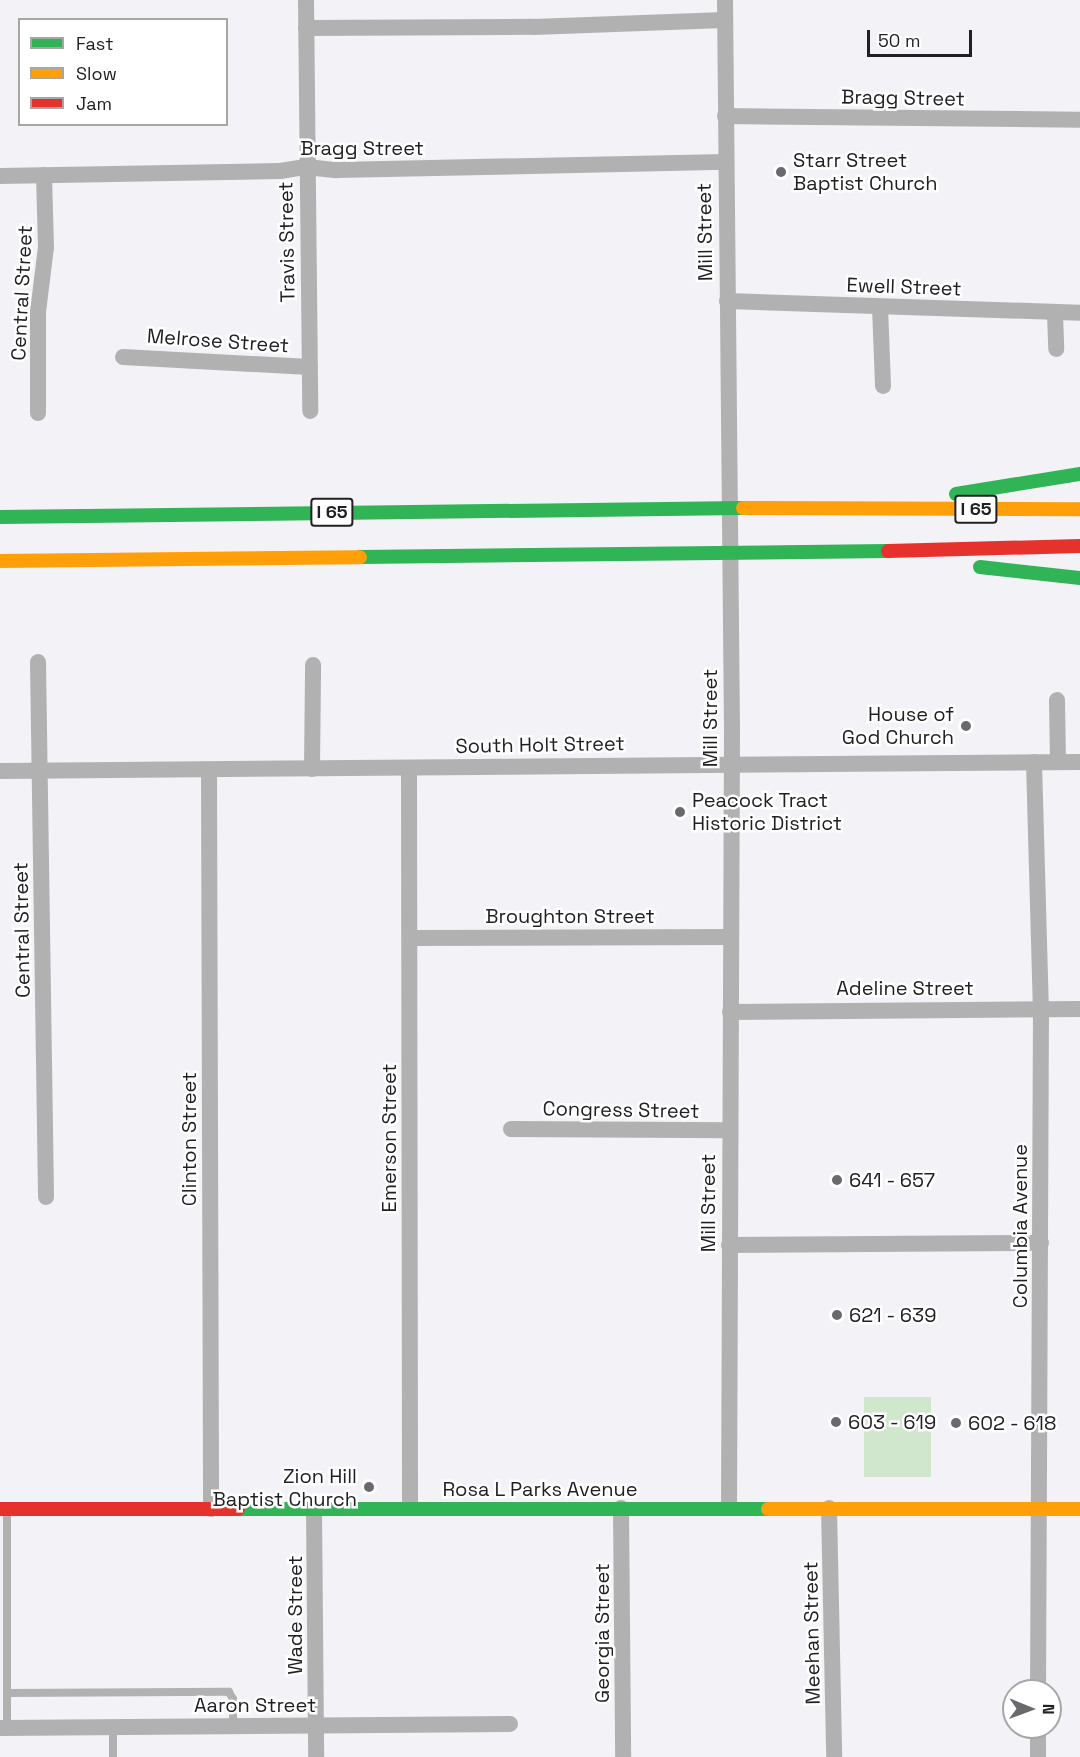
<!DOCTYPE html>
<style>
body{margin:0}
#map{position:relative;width:1080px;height:1757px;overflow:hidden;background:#f2f2f7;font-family:"Space Grotesk",sans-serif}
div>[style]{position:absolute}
.green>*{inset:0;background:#d0e6cd;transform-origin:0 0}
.lane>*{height:8px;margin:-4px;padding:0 4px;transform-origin:4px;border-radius:4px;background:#b2b1b2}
.street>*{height:16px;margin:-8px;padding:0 8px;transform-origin:8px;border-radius:8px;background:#b2b1b2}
.fast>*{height:14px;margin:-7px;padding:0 7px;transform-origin:7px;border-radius:7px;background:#30b455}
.slow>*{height:14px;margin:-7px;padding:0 7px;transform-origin:7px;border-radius:7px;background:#ff9f0a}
.jam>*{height:14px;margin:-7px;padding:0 7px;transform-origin:7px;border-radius:7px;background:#e5322d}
.dots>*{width:16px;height:16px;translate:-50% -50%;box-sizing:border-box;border:3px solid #fff;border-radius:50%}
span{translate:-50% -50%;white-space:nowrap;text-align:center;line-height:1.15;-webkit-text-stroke:5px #fff;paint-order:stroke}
.shield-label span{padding:2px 4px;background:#fff;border:2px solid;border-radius:4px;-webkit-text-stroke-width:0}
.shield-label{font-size:18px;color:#212124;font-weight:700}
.street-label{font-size:20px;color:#212124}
.poi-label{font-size:20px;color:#212124}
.left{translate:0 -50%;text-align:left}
.right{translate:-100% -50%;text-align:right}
.legend{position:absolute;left:18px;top:18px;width:210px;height:108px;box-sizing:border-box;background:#fff;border:2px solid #a6a6a7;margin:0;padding:8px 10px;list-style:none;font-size:18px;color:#212124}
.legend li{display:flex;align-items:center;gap:12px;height:30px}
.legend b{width:30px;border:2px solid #a6a6a7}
.north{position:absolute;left:1002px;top:1679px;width:60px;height:60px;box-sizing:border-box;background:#fff;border:2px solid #a6a6a7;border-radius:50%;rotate:91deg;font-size:16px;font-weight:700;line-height:24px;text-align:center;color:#212124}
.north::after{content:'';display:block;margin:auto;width:21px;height:27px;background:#6a6a6e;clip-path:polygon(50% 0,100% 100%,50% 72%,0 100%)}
.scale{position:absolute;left:867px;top:30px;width:105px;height:27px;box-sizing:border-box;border:3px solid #212124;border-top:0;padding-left:8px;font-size:18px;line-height:21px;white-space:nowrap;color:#212124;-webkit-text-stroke:4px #fff;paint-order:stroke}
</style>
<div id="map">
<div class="green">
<div style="left:864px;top:1397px;width:67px;height:80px"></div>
</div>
<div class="lane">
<div style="left:7px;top:1510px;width:218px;rotate:90deg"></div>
<div style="left:8px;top:1693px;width:221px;rotate:-0.3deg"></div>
<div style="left:229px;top:1692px;width:8px;rotate:60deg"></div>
<div style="left:233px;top:1699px;width:28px;rotate:90deg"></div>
<div style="left:113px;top:1727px;width:30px;rotate:90deg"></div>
</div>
<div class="street">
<div style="left:306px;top:0;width:411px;rotate:89.4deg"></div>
<div style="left:725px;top:0;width:732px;rotate:89.45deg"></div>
<div style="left:732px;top:732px;width:775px;rotate:90.22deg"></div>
<div style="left:306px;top:28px;width:227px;rotate:-0.3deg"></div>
<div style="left:533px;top:27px;width:192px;rotate:-2.1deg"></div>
<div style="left:725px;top:116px;width:355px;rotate:0.6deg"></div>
<div style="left:0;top:176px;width:280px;rotate:-1deg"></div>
<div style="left:280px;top:171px;width:26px;rotate:-9deg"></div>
<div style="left:306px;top:167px;width:31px;rotate:6deg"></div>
<div style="left:337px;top:170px;width:388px;rotate:-1.2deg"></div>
<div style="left:727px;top:301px;width:353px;rotate:1.9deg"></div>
<div style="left:880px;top:307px;width:79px;rotate:87.8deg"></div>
<div style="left:1055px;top:313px;width:36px;rotate:88deg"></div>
<div style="left:123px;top:357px;width:187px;rotate:3.1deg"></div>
<div style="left:38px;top:413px;width:101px;rotate:-90deg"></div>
<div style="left:38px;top:312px;width:65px;rotate:-83deg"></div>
<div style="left:46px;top:247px;width:72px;rotate:-91.6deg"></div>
<div style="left:38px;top:662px;width:535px;rotate:89.14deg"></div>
<div style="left:1057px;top:700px;width:62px;rotate:89.1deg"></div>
<div style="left:1034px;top:762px;width:247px;rotate:88.4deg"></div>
<div style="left:1041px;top:1009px;width:682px;rotate:90.25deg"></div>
<div style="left:409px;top:768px;width:740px;rotate:89.92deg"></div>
<div style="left:312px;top:769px;width:104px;rotate:-89.4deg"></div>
<div style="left:209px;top:770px;width:739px;rotate:89.84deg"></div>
<div style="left:0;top:771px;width:1080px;rotate:-0.48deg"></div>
<div style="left:411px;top:938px;width:318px;rotate:-0.2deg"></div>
<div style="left:730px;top:1012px;width:350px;rotate:-0.5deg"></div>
<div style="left:511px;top:1129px;width:219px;rotate:0.3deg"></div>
<div style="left:729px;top:1245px;width:312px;rotate:-0.4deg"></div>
<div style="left:621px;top:1508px;width:249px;rotate:89.5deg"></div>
<div style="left:829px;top:1508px;width:249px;rotate:88.8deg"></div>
<div style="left:314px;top:1509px;width:248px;rotate:89.5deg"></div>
<div style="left:0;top:1728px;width:510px;rotate:-0.45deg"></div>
<div style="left:1038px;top:1757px;width:30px;rotate:-90deg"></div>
</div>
<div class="fast">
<div style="left:956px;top:494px;width:126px;rotate:-9.2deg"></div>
<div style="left:0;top:517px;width:743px;rotate:-0.69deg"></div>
<div style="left:360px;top:557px;width:528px;rotate:-0.65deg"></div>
<div style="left:980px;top:567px;width:101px;rotate:6.3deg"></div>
<div style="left:238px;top:1509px;width:530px"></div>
</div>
<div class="slow">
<div style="left:743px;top:508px;width:337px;rotate:0.2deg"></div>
<div style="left:0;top:561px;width:360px;rotate:-0.6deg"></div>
<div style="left:768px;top:1509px;width:312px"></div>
</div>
<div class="jam">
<div style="left:888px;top:551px;width:192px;rotate:-1.5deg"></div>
<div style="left:0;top:1509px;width:238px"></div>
</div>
<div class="dots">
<div style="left:781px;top:172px;background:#6a6a6e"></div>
<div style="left:966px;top:726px;background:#6a6a6e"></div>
<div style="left:680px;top:812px;background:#6a6a6e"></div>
<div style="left:837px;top:1180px;background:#6a6a6e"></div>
<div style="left:837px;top:1315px;background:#6a6a6e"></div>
<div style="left:836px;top:1422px;background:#6a6a6e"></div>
<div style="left:956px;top:1423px;background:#6a6a6e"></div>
<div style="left:369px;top:1487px;background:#6a6a6e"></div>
</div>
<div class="shield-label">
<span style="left:976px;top:509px">I 65</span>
<span style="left:332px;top:512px">I 65</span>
</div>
<div class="street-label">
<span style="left:903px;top:98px;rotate:1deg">Bragg Street</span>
<span style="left:362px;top:148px">Bragg Street</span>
<span style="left:705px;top:232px;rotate:-91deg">Mill Street</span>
<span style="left:287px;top:242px;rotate:-91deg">Travis Street</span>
<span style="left:904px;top:287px;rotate:2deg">Ewell Street</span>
<span style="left:22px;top:293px;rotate:-87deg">Central Street</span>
<span style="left:218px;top:341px;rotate:4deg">Melrose Street</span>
<span style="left:710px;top:718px;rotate:-90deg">Mill Street</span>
<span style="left:540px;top:745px;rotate:-1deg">South Holt Street</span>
<span style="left:570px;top:916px">Broughton Street</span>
<span style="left:22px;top:930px;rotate:-91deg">Central Street</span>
<span style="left:905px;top:988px">Adeline Street</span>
<span style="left:621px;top:1110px;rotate:1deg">Congress Street</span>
<span style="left:389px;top:1138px;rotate:-90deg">Emerson Street</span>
<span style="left:189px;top:1139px;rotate:-90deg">Clinton Street</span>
<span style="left:708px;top:1203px;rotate:-90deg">Mill Street</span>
<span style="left:1020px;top:1226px;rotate:-90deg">Columbia Avenue</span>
<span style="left:540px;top:1489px">Rosa L Parks Avenue</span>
<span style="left:295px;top:1615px;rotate:-90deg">Wade Street</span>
<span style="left:602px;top:1633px;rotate:-90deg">Georgia Street</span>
<span style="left:812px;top:1633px;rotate:-91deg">Meehan Street</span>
<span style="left:255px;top:1705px">Aaron Street</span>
</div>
<div class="poi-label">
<span class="left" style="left:793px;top:172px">Starr Street<br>Baptist Church</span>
<span class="right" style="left:954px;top:726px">House of<br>God Church</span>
<span class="left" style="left:692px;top:812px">Peacock Tract<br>Historic District</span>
<span class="left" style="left:849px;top:1180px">641 - 657</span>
<span class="left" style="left:849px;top:1315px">621 - 639</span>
<span class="left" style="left:848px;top:1422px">603 - 619</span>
<span class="left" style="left:968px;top:1423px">602 - 618</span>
<span class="right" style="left:357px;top:1488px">Zion Hill<br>Baptist Church</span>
</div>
<ul class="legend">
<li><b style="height:8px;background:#30b455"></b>Fast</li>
<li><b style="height:8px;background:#ff9f0a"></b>Slow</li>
<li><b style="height:8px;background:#e5322d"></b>Jam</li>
</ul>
<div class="north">N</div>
<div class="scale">50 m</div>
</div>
